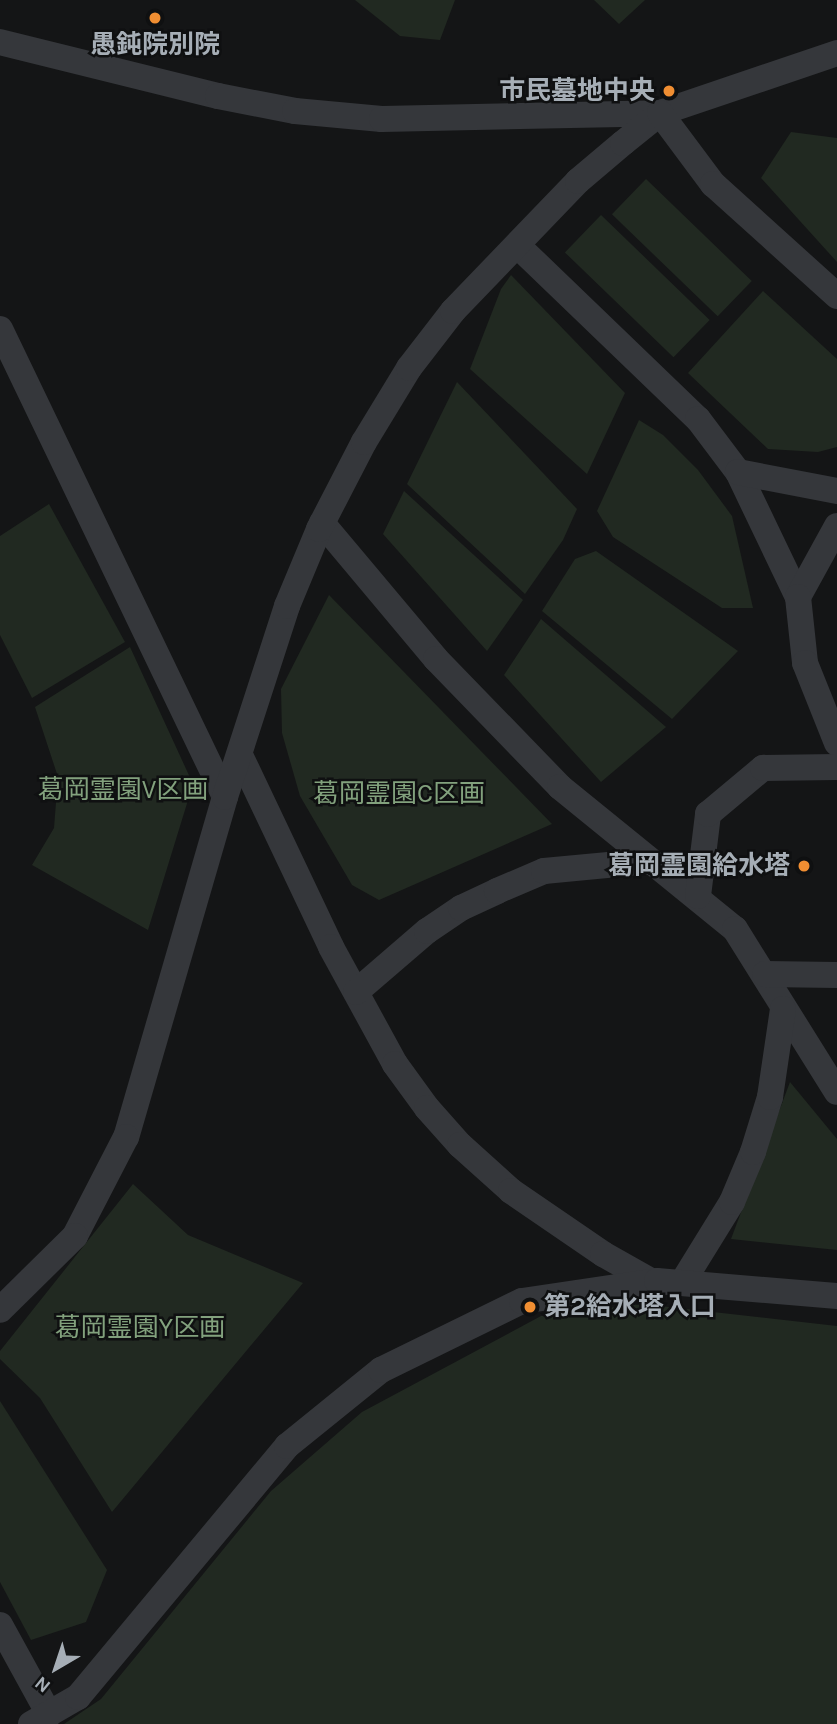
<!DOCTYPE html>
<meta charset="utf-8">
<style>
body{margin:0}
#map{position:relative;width:837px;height:1724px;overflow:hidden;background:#141516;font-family:Karla,"Noto Sans JP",sans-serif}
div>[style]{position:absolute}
.green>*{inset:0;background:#212921;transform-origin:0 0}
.minor>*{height:26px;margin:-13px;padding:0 13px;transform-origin:13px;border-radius:13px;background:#35373b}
.dots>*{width:19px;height:19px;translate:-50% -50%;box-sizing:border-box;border:4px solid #0f1011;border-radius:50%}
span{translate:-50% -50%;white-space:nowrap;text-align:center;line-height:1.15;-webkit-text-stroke:5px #0f1011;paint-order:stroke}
.poi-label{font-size:26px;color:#a6aeb6;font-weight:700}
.right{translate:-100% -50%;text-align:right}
.left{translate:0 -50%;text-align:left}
.park-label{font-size:26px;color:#82a17d}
.north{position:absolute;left:21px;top:1633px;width:70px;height:70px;-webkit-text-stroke:5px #0f1011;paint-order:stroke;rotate:219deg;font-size:19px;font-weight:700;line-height:28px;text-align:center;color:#a6aeb6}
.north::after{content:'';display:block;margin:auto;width:24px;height:32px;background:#a6aeb6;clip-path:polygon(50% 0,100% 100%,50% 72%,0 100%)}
</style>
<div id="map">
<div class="green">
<div style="clip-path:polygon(355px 0,455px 0,440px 40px,400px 36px)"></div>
<div style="clip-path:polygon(594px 0,645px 0,619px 24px)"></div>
<div style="clip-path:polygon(791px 132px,837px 138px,837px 262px,761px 178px)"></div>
<div style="left:646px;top:179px;width:147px;height:49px;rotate:44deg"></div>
<div style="left:601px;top:215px;width:151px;height:52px;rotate:44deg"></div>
<div style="clip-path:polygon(511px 275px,625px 393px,587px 474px,470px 369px,501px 289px)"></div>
<div style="clip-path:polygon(763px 291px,837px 359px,837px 447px,818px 452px,768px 449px,688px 373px)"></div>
<div style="clip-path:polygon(457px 382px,577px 509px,563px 540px,525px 594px,407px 484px)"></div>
<div style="clip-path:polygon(639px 420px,663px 435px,698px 470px,732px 516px,753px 608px,722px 608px,613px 537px,597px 511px)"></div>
<div style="clip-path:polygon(404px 491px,523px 600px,487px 651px,383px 534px)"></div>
<div style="clip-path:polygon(49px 504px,125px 642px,32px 698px,0 635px,0 536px)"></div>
<div style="clip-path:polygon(596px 551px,738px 651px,672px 719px,542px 611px,575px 559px)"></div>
<div style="clip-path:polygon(329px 595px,552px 824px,379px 900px,352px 885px,300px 796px,282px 733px,281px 689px)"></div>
<div style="clip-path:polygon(541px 619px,666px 727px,601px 782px,504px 675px)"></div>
<div style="clip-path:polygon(130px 647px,193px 784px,148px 930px,32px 865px,54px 828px,58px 777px,35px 707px)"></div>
<div style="clip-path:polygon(790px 1082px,837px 1139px,837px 1250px,731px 1239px)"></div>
<div style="clip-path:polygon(133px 1184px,188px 1235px,303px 1283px,112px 1512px,40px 1398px,0 1359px,0 1351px)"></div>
<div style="clip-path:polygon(642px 1304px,837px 1326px,837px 1724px,64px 1724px,101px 1699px,271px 1491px,362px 1412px,541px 1316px)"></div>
<div style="clip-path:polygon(0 1401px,107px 1570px,86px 1622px,31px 1640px,0 1582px)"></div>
</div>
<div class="minor">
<div style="left:0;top:42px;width:225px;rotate:13.9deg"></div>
<div style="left:218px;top:96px;width:78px;rotate:11deg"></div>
<div style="left:295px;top:111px;width:87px;rotate:5.3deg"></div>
<div style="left:382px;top:119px;width:278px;rotate:-1.2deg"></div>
<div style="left:660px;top:113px;width:187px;rotate:-18.7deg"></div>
<div style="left:517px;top:245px;width:251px;rotate:43.9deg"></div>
<div style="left:698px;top:419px;width:66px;rotate:53deg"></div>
<div style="left:738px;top:472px;width:139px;rotate:64.4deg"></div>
<div style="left:0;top:329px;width:519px;rotate:64.32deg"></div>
<div style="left:225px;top:797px;width:354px;rotate:106.2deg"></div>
<div style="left:126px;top:1137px;width:111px;rotate:117.3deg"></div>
<div style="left:75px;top:1236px;width:105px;rotate:135.4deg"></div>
<div style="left:738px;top:472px;width:101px;rotate:10.9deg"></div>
<div style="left:322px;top:523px;width:177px;rotate:50deg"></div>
<div style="left:436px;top:659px;width:178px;rotate:45.9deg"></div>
<div style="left:560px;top:787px;width:225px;rotate:39.1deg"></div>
<div style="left:735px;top:929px;width:192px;rotate:58deg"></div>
<div style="left:837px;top:526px;width:81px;rotate:118.8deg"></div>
<div style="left:798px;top:597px;width:66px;rotate:83.9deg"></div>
<div style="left:805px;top:663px;width:86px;rotate:68.2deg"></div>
<div style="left:240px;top:755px;width:212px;rotate:64.6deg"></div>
<div style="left:331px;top:947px;width:133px;rotate:61.3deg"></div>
<div style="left:395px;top:1064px;width:54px;rotate:54deg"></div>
<div style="left:427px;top:1108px;width:50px;rotate:48.3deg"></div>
<div style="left:460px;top:1145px;width:69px;rotate:42deg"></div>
<div style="left:511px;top:1191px;width:112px;rotate:34.4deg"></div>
<div style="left:603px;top:1254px;width:55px;rotate:29.4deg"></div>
<div style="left:225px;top:797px;width:201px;rotate:-72deg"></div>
<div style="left:287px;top:606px;width:83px;rotate:-67.4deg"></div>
<div style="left:319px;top:529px;width:98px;rotate:-62.7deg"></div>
<div style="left:364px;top:442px;width:87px;rotate:-58.7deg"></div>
<div style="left:409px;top:368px;width:72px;rotate:-52.3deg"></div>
<div style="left:453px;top:311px;width:180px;rotate:-46.1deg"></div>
<div style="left:578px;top:181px;width:59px;rotate:-40.2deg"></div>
<div style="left:623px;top:143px;width:48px;rotate:-39deg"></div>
<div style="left:660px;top:113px;width:89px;rotate:53.3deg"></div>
<div style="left:713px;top:184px;width:167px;rotate:42.1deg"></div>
<div style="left:698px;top:896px;width:83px;rotate:-83deg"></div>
<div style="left:708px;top:814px;width:72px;rotate:-39.9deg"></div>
<div style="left:763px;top:768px;width:74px;rotate:-0.8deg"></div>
<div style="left:765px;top:974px;width:72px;rotate:0.8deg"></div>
<div style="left:356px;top:992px;width:94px;rotate:-40.7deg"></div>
<div style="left:427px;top:931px;width:41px;rotate:-34.1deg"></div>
<div style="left:461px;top:908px;width:40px;rotate:-25deg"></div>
<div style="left:497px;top:891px;width:51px;rotate:-23.1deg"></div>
<div style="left:544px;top:871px;width:105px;rotate:-5.4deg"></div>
<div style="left:682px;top:1283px;width:95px;rotate:-58.3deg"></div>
<div style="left:732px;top:1202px;width:54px;rotate:-67.2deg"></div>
<div style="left:753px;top:1152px;width:58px;rotate:-72.8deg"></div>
<div style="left:770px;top:1097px;width:89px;rotate:-81.6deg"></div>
<div style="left:0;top:1625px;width:102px;rotate:61.2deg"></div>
<div style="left:31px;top:1724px;width:54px;rotate:-29.9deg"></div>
<div style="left:78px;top:1697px;width:327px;rotate:-50.2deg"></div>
<div style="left:287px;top:1446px;width:121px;rotate:-39deg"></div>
<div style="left:381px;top:1370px;width:157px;rotate:-26.1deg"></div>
<div style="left:522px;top:1301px;width:136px;rotate:-8.4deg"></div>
<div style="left:657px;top:1281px;width:181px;rotate:4.8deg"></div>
</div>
<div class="dots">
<div style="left:155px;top:18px;background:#f08e32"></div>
<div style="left:669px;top:91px;background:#f08e32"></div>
<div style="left:804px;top:866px;background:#f08e32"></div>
<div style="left:530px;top:1307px;background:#f08e32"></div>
</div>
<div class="poi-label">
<span style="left:155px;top:45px">愚鈍院別院</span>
<span class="right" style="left:655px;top:91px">市民墓地中央</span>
<span class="right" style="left:790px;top:866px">葛岡霊園給水塔</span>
<span class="left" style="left:544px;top:1307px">第2給水塔入口</span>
</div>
<div class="park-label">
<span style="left:123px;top:790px">葛岡霊園V区画</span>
<span style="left:399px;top:794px">葛岡霊園C区画</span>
<span style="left:140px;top:1328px">葛岡霊園Y区画</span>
</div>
<div class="north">N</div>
</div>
